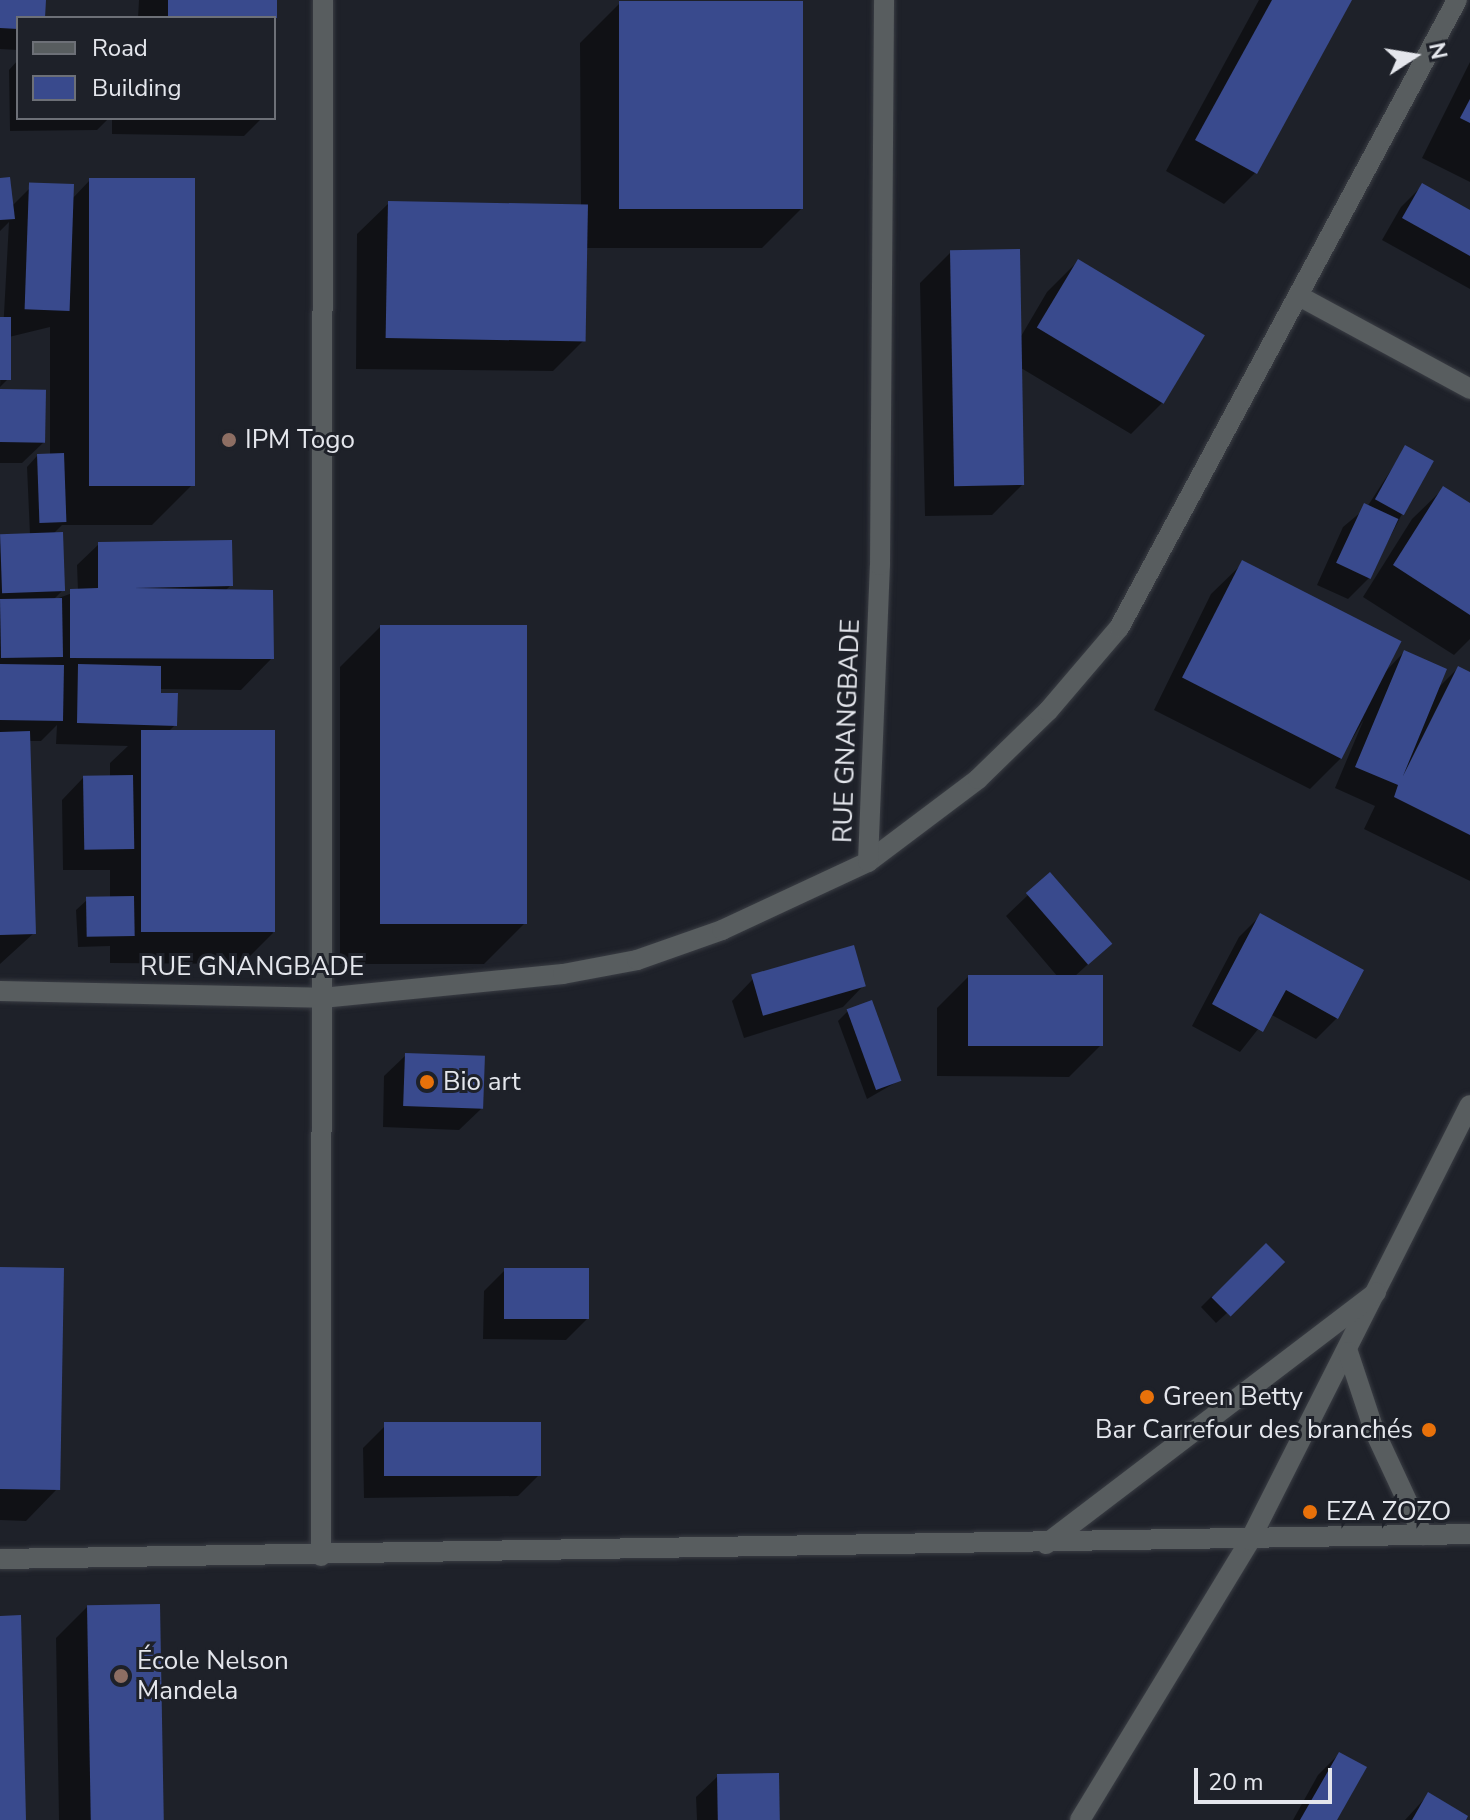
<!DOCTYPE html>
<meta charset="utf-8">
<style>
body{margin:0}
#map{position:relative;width:1470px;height:1820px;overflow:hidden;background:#1e2129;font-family:"Nunito Sans",sans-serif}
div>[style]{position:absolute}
.shadow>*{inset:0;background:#0007}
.building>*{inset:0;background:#394a8d;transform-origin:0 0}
.roads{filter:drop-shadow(0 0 2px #3a3d44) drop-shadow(0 0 2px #3a3d44)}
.minor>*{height:20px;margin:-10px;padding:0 10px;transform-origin:10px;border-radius:10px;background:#585d5f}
.tertiary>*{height:20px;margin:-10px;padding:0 10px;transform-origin:10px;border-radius:10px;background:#585d5f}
.dots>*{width:22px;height:22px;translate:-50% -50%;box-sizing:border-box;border:4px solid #1e2129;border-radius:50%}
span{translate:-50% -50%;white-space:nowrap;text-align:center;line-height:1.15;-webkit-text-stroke:6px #1e2129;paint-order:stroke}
.poi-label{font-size:26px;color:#e4e6ec}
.left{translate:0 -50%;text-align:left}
.right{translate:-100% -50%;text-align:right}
.street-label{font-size:26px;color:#e4e6ec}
.legend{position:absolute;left:16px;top:16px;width:260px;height:104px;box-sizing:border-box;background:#1e2129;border:2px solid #6d7077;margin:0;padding:10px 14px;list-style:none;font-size:24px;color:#e4e6ec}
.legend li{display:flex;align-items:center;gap:16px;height:40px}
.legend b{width:40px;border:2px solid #6d7077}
.north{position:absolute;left:1374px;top:16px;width:80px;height:80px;-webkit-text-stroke:6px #1e2129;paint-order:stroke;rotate:78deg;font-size:22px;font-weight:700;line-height:32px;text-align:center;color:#e4e6ec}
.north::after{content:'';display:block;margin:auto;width:28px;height:36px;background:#e4e6ec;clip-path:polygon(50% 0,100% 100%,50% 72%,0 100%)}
.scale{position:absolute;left:1194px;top:1768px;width:138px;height:36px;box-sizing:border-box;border:4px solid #e4e6ec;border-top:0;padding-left:10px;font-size:24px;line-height:28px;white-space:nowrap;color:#e4e6ec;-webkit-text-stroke:6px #1e2129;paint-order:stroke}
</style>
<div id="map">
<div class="shadow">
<div style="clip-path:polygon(0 0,44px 0,43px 18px,18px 18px,18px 50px,0 49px)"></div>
<div style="clip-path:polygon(139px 0,275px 0,274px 36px,274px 18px,138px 18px)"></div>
<div style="clip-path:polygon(1259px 0,1350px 0,1255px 173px,1224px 204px,1166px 171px)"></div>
<div style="clip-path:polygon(620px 3px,802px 208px,762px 248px,585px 248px,584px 340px,553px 371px,356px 369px,357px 234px,389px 203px,581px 205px,580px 43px)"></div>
<div style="clip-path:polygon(18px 60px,18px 118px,109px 118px,97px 130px,10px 131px,9px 70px)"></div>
<div style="clip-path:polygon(1470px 62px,1470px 182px,1422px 158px)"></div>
<div style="clip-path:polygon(112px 118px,262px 118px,244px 136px,112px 134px)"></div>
<div style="clip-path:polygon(0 180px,12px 206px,30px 188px,72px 199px,90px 180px,192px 485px,152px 525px,62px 525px,53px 534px,63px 590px,53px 600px,78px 591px,77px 565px,99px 544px,231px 585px,225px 591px,272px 658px,241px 690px,159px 689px,175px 725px,168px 732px,273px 933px,242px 964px,110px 963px,110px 946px,78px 947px,76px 910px,87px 900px,110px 899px,110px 870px,63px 870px,62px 800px,83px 778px,110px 778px,110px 763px,128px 746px,56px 744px,57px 725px,41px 741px,28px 741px,34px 933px,0 964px,0 535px,30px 535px,27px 467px,37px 456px,50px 456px,50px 327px,9px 337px,8px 379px,0 387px,9px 222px,0 231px)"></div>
<div style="clip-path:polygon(1422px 186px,1470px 212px,1470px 289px,1382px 240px,1401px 207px)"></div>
<div style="clip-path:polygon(951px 252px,1020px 338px,1047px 292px,1078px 261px,1162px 403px,1131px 434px,1021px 368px,1023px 484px,992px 515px,925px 516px,920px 283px)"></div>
<div style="clip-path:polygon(0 391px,44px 442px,22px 463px,0 463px)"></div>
<div style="clip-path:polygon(1406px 447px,1402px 514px,1369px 578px,1348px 599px,1317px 585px,1343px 527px,1367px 507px)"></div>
<div style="clip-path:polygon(1444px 488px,1470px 505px,1470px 639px,1454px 655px,1363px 597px,1412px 519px)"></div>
<div style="clip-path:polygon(1243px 563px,1385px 672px,1404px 652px,1436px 690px,1458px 668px,1470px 674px,1470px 881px,1364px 829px,1375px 806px,1335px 788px,1364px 719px,1341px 758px,1310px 789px,1154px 710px,1211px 594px)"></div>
<div style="clip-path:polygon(380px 627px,524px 924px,484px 964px,340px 964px,340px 667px)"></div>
<div style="clip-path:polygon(1050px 874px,1110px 944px,1074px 977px,1100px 1046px,1069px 1077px,937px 1076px,937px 1008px,968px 977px,1058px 977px,1006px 916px)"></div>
<div style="clip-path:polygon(1260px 916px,1337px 1018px,1316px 1039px,1270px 1014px,1240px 1052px,1192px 1026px,1239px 937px)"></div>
<div style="clip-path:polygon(753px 979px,864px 985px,843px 1007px,744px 1038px,732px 1001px)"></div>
<div style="clip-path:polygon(848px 1011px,900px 1080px,867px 1099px,838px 1021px)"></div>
<div style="clip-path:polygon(406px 1055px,481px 1109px,459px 1130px,383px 1127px,384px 1076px)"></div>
<div style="clip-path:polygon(0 1269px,57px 1489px,26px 1521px,0 1520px)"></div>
<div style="clip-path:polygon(505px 1270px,587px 1319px,566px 1340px,483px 1339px,484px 1291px)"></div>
<div style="clip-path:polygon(1272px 1272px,1216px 1323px,1201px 1307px,1211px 1297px)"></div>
<div style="clip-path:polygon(385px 1426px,539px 1475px,518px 1496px,364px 1498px,363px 1448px)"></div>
<div style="clip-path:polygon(87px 1607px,161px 1820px,59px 1820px,56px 1638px)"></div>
<div style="clip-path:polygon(1339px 1754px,1335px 1820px,1293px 1820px,1318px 1775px)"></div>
<div style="clip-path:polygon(718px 1776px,778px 1820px,697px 1820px,696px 1797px)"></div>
<div style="clip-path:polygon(1428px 1795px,1464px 1820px,1405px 1820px)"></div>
</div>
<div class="building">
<div style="clip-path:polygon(0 0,46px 0,45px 18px,18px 18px,18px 29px,0 28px)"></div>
<div style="left:168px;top:0;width:109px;height:18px"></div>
<div style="clip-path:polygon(1272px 0,1352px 0,1257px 174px,1195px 140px)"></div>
<div style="left:619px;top:1px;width:184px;height:208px"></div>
<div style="clip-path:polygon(1470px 99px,1470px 123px,1460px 118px)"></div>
<div style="clip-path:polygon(10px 177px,15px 219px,0 220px,0 178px)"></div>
<div style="left:89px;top:178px;width:106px;height:308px"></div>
<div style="clip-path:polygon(1422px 183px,1470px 210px,1470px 256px,1402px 218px)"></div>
<div style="left:74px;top:184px;width:127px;height:45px;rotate:92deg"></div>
<div style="left:388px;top:201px;width:200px;height:137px;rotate:1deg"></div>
<div style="left:1020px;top:249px;width:236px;height:70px;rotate:89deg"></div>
<div style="left:1078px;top:259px;width:148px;height:80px;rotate:31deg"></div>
<div style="left:0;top:317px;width:11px;height:63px"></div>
<div style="left:0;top:389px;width:46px;height:53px;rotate:1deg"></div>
<div style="left:1405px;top:445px;width:33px;height:62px;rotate:29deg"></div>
<div style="left:64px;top:453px;width:69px;height:27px;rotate:88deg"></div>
<div style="clip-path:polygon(1443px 486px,1470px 503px,1470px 615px,1393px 565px)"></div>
<div style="left:1364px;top:503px;width:38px;height:66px;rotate:25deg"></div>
<div style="left:63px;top:532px;width:59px;height:63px;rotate:88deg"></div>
<div style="clip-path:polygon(232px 540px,233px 586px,134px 588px,273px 590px,274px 659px,70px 658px,70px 589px,98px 588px,98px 542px)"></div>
<div style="left:1242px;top:560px;width:179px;height:132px;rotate:27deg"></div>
<div style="left:62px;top:598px;width:59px;height:62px;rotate:89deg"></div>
<div style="left:380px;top:625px;width:147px;height:299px"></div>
<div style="clip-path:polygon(1404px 650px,1447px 669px,1403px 776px,1458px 666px,1470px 672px,1470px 835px,1394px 797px,1398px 785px,1355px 767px)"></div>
<div style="left:0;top:664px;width:64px;height:56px;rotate:1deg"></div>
<div style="clip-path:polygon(78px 664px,161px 666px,161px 693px,178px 693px,177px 726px,77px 723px)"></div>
<div style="left:141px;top:730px;width:134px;height:202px"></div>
<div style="clip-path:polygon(30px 731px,36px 934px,0 935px,0 732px)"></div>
<div style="left:133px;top:775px;width:74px;height:50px;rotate:89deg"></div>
<div style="left:1050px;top:872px;width:95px;height:32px;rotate:49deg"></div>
<div style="left:134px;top:896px;width:40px;height:48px;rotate:89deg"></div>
<div style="clip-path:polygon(1260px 913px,1364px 970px,1338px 1019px,1286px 990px,1263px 1032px,1212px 1004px)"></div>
<div style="left:854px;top:945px;width:43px;height:107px;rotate:74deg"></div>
<div style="left:968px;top:975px;width:135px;height:71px"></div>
<div style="left:872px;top:1000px;width:86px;height:27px;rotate:70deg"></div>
<div style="left:405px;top:1053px;width:80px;height:53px;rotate:2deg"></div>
<div style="left:1266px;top:1243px;width:27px;height:77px;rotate:45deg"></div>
<div style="left:0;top:1267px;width:64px;height:222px;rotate:1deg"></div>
<div style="left:504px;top:1268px;width:85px;height:51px"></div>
<div style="left:541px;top:1422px;width:54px;height:157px;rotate:90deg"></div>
<div style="left:160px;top:1604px;width:216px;height:73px;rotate:89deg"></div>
<div style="clip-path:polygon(21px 1615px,26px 1820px,0 1820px,0 1616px)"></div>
<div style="clip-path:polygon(1339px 1752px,1367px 1767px,1337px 1820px,1300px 1820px)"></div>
<div style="left:779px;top:1773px;width:47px;height:62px;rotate:89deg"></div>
<div style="clip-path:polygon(1428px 1792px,1468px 1816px,1466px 1820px,1412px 1820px)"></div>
</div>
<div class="roads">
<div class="minor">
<div style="left:1299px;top:296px;width:195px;rotate:28.5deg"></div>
<div style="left:868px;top:862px;width:138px;rotate:-37deg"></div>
<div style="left:978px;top:779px;width:98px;rotate:-44.2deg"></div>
<div style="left:1048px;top:711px;width:109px;rotate:-49.5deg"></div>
<div style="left:1119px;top:628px;width:713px;rotate:-61.71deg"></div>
<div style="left:0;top:991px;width:322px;rotate:1.2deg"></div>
<div style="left:322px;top:998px;width:242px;rotate:-5.7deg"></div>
<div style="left:563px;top:974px;width:75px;rotate:-10.7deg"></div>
<div style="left:637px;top:960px;width:90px;rotate:-19.4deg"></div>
<div style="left:722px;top:930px;width:161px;rotate:-25deg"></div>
<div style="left:868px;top:862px;width:297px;rotate:-87.7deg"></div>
<div style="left:880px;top:565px;width:565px;rotate:-89.59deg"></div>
<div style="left:321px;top:1556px;width:1556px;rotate:-89.93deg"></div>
<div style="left:1080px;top:1820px;width:328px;rotate:-58.7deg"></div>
<div style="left:1250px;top:1540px;width:487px;rotate:-63.2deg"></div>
</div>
<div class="tertiary">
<div style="left:1348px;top:1352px;width:82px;rotate:71.6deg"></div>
<div style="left:1374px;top:1430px;width:116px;rotate:65deg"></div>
<div style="left:1046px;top:1544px;width:415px;rotate:-37.3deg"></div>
<div style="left:0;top:1559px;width:1470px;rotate:-0.97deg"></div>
</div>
</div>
<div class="dots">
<div style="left:229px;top:440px;background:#8d6e63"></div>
<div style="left:427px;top:1082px;background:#e8710a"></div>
<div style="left:1147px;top:1397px;background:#e8710a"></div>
<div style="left:1429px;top:1430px;background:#e8710a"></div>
<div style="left:1310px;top:1512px;background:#e8710a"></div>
<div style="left:121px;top:1676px;background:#8d6e63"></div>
</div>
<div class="poi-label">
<span class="left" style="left:245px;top:440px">IPM Togo</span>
<span class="left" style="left:443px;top:1082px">Bio art</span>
<span class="left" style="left:1163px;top:1397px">Green Betty</span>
<span class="right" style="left:1413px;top:1430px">Bar Carrefour des branchés</span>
<span class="left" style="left:1326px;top:1512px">EZA ZOZO</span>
<span class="left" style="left:137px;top:1676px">École Nelson<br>Mandela</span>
</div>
<div class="street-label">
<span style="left:847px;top:731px;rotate:-88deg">RUE GNANGBADE</span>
<span style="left:252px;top:967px">RUE GNANGBADE</span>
</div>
<ul class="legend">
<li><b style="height:10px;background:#585d5f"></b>Road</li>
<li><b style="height:22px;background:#394a8d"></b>Building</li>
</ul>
<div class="north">N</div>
<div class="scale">20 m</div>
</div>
